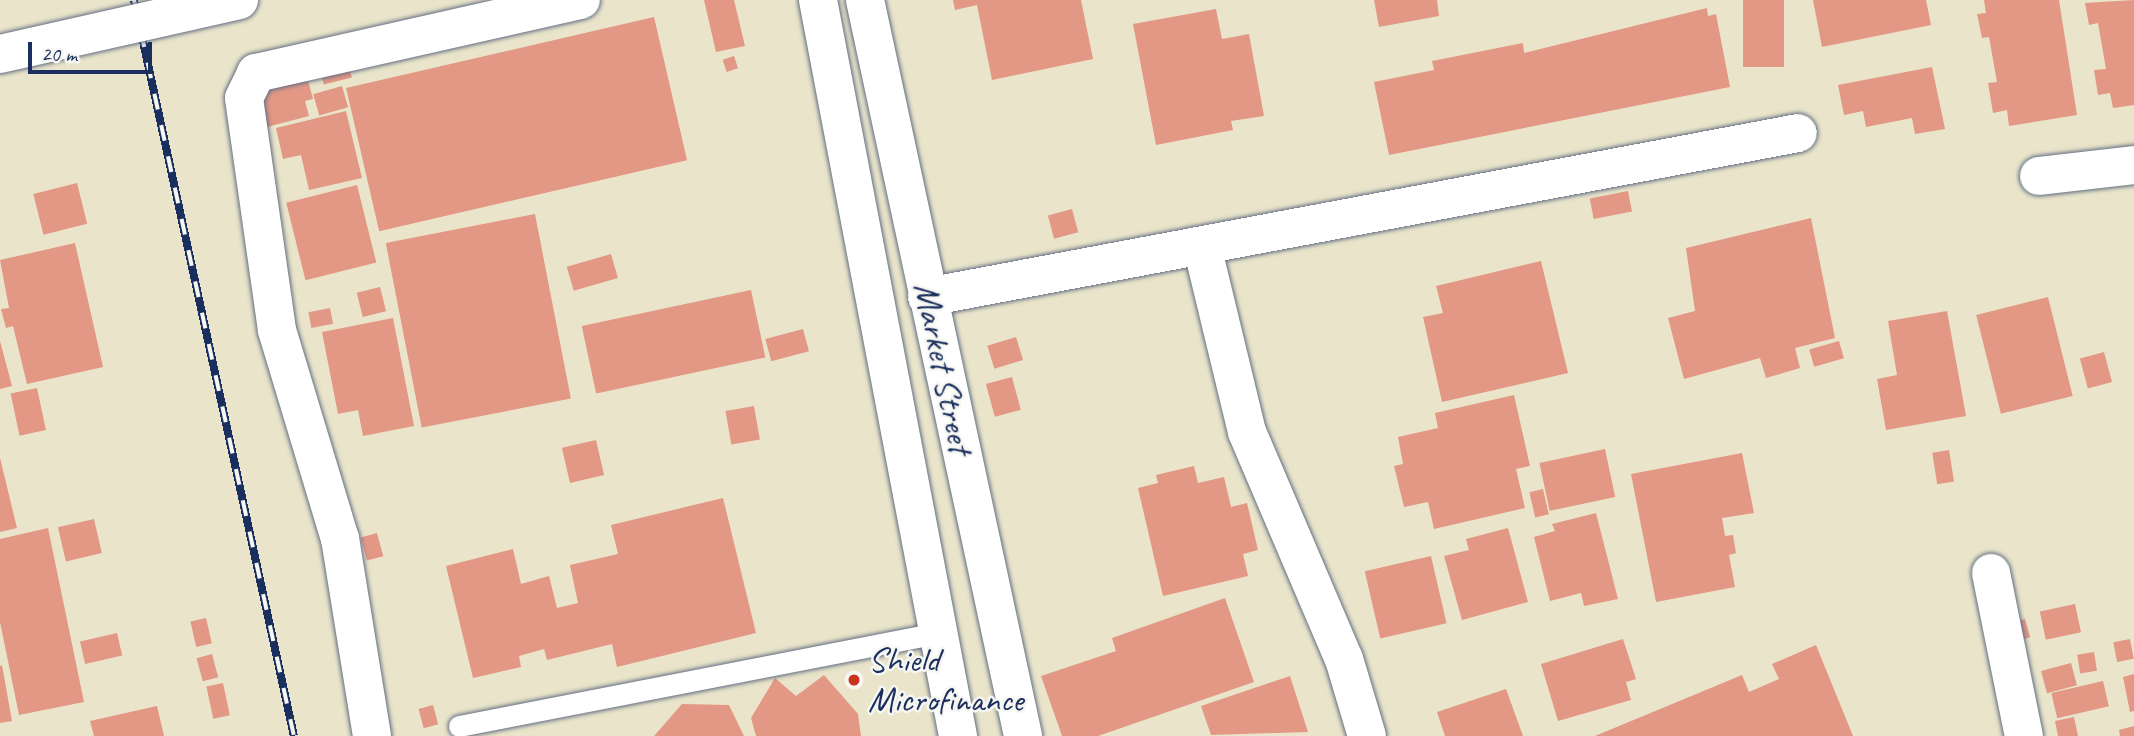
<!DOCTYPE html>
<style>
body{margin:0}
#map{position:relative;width:2134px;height:736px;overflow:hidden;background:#eae5ca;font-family:Caveat,sans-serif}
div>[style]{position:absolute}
.building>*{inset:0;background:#e39785;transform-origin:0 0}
.roads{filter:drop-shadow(0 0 2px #636f84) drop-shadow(0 0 2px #636f84)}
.service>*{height:21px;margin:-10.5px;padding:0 10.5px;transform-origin:10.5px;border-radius:10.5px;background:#fff}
.minor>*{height:38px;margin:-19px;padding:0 19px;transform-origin:19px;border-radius:19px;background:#fff}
.rail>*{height:8px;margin-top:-4px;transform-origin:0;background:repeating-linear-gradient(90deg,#f6f6f2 0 16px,#1b2f5e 0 32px);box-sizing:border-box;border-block:2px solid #1b2f5e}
.bridges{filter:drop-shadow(0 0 2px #636f84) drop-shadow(0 0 2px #636f84)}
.secondary-bridge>*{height:38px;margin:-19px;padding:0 19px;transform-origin:19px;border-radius:19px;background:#fff}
.dots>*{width:19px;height:19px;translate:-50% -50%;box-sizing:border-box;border:4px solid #f6f6f2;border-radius:50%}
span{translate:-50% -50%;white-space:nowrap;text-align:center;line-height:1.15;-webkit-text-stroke:5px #f6f6f2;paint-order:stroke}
.street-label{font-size:35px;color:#1b2f5e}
.poi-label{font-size:35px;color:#1b2f5e}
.left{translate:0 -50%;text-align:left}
.scale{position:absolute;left:28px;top:42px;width:124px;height:32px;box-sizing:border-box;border:4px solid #1b2f5e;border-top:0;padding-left:9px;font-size:21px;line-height:24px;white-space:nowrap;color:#1b2f5e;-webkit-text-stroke:5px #f6f6f2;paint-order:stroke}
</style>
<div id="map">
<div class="building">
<div style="clip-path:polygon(704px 0,734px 0,745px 46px,716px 52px)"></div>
<div style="clip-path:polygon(953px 0,1081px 0,1093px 59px,992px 80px,977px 5px,955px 10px)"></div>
<div style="clip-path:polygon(1374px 0,1437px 0,1439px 16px,1379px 27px)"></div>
<div style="left:1743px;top:0;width:41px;height:67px"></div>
<div style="clip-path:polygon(1813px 0,1926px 0,1931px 25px,1822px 47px)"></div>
<div style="clip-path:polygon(1984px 0,2059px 0,2077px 115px,2009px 126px,2007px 110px,1993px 113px,1988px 83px,1997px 82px,1989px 37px,1982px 38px,1977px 14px,1986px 13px)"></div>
<div style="clip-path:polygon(2134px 0,2134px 105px,2113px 108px,2110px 93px,2098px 95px,2094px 70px,2106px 69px,2098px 23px,2089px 25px,2085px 3px)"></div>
<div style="clip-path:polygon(1707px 8px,1708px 16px,1716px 14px,1730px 87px,1389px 155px,1374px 82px,1434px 70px,1432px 61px,1523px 43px,1524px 53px)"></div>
<div style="clip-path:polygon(1216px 9px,1222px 39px,1249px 34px,1264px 116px,1231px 121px,1233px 130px,1156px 145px,1133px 24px)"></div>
<div style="left:654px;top:17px;width:147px;height:316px;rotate:77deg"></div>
<div style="left:734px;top:56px;width:13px;height:12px;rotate:72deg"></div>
<div style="left:348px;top:62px;width:16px;height:29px;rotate:76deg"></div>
<div style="clip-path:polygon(1932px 67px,1945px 129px,1915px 134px,1912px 118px,1866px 127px,1863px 111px,1844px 115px,1838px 85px)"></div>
<div style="clip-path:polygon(306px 73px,313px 99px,305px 101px,309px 116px,267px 127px,257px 85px)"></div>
<div style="left:342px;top:86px;width:22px;height:30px;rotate:74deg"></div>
<div style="clip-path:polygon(346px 111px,362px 178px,309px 190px,301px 155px,283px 159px,276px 128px)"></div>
<div style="left:77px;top:183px;width:42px;height:45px;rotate:76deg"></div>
<div style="left:357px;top:185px;width:80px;height:73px;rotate:76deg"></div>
<div style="left:1628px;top:191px;width:21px;height:39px;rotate:79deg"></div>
<div style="left:1072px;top:209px;width:24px;height:25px;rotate:75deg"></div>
<div style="left:535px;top:214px;width:188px;height:152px;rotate:79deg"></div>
<div style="clip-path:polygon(1811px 218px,1835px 338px,1795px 348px,1800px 368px,1766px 378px,1760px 358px,1684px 379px,1668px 318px,1695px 311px,1686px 248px)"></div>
<div style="clip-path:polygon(75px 243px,103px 367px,27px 384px,13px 326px,6px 328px,1px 309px,9px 308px,0 260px)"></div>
<div style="left:611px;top:254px;width:25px;height:46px;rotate:74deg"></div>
<div style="clip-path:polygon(1541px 261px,1568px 373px,1442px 402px,1423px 317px,1443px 313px,1436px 286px)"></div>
<div style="left:380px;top:287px;width:25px;height:24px;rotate:76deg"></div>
<div style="left:751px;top:290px;width:69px;height:173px;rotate:78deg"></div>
<div style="left:2048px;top:297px;width:102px;height:74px;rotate:76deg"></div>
<div style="left:330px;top:308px;width:16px;height:22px;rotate:79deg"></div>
<div style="clip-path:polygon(1947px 311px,1966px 416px,1886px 430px,1877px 379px,1897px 375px,1888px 321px)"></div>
<div style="clip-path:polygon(393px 318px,414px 426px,363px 436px,358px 410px,338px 414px,322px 332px)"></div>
<div style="left:803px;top:329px;width:23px;height:39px;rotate:75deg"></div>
<div style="left:1016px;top:337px;width:24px;height:30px;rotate:73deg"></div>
<div style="clip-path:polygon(0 341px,12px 386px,0 389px)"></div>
<div style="left:1839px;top:341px;width:18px;height:31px;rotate:74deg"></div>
<div style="left:2104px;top:352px;width:31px;height:25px;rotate:75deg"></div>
<div style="left:1012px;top:377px;width:34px;height:27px;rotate:75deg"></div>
<div style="left:37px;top:388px;width:43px;height:27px;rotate:78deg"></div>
<div style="clip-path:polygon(1514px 395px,1530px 466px,1516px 469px,1525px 508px,1434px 529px,1428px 502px,1404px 507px,1394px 466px,1403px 464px,1398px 437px,1438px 428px,1435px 413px)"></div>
<div style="left:754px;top:406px;width:34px;height:29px;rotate:80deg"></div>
<div style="left:596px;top:440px;width:36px;height:35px;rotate:77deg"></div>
<div style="left:1605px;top:449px;width:49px;height:67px;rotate:78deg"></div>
<div style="left:1949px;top:450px;width:32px;height:17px;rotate:81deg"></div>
<div style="clip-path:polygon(1742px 453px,1754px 513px,1722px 518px,1725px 536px,1733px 535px,1736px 553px,1729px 555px,1735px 587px,1656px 602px,1631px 474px)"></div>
<div style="clip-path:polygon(0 458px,17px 528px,0 532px)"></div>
<div style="clip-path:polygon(1194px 466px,1198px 483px,1224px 477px,1231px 507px,1247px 503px,1258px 550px,1243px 554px,1248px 576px,1163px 596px,1138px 488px,1158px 483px,1156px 475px)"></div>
<div style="left:1543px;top:489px;width:26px;height:14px;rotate:77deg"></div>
<div style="clip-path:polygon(723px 498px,756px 633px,617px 667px,612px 644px,547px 660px,544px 649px,519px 656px,521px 667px,473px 678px,446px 566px,513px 549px,521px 584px,549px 576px,557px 608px,578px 603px,570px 565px,618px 554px,611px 525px)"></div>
<div style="clip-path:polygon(1596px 513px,1618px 599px,1584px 606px,1581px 593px,1550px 601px,1534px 537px,1555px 531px,1552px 524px)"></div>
<div style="left:94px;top:519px;width:35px;height:37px;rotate:77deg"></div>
<div style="clip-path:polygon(48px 528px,84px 702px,19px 715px,0 622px,0 539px)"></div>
<div style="clip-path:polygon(1508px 528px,1528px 602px,1462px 620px,1444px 556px,1469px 550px,1466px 539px)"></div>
<div style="left:377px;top:533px;width:24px;height:17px;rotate:75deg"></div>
<div style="left:1431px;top:556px;width:69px;height:68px;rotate:77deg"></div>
<div style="clip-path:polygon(1225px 598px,1254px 682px,1098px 736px,1062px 736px,1041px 676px,1116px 651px,1112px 638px)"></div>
<div style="left:2075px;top:604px;width:29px;height:36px;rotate:78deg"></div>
<div style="left:206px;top:618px;width:26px;height:16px;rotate:77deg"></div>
<div style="left:2025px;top:619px;width:19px;height:21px;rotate:74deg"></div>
<div style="left:117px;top:633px;width:23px;height:38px;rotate:77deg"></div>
<div style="clip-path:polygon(1623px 639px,1636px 679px,1626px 682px,1631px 700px,1558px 721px,1541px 664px)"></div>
<div style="left:2130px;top:639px;width:20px;height:17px;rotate:79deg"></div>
<div style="clip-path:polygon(1816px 645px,1853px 736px,1595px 736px,1742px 675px,1749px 692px,1779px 679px,1772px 664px)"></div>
<div style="left:2094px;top:652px;width:19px;height:17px;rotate:81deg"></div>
<div style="left:212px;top:654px;width:24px;height:16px;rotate:75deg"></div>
<div style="left:2071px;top:663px;width:23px;height:31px;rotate:75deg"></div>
<div style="clip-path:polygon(2px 665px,12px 721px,0 723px,0 666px)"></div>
<div style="clip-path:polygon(2134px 674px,2134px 711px,2130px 712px,2123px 677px)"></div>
<div style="clip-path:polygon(824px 675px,858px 714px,861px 736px,756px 736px,751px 718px,775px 678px,796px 696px)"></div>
<div style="clip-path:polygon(1290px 676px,1308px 732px,1211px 735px,1201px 706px)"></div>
<div style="left:2103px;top:681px;width:26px;height:53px;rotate:77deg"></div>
<div style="left:223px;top:683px;width:33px;height:17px;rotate:78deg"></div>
<div style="clip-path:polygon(1506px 689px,1523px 736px,1445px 736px,1437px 712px)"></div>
<div style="clip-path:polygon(682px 704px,729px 705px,744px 736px,654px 736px)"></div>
<div style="left:433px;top:705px;width:20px;height:15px;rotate:75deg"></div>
<div style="clip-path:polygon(157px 706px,164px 736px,94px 736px,90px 721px)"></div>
<div style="clip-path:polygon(2074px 717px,2078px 736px,2058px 736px,2055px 721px)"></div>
<div style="clip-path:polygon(2134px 726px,2134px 736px,2120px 736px,2119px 730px)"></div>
</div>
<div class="roads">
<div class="service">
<div style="left:459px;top:726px;width:488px;rotate:-11deg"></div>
</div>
<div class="minor">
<div style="left:818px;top:0;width:749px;rotate:79.23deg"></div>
<div style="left:865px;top:0;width:753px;rotate:77.88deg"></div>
<div style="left:2039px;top:176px;width:96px;rotate:-6.6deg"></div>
<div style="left:1202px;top:246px;width:191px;rotate:76.4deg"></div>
<div style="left:1247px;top:432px;width:247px;rotate:66.9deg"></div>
<div style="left:1344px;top:659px;width:80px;rotate:73.4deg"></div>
<div style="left:927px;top:297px;width:886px;rotate:-10.66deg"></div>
<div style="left:1991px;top:573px;width:166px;rotate:78.6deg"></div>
<div style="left:372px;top:736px;width:200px;rotate:-99.2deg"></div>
<div style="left:340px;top:539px;width:218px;rotate:-106.8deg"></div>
<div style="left:277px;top:330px;width:234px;rotate:-98.1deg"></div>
<div style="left:244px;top:98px;width:28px;rotate:-64deg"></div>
<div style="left:256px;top:73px;width:333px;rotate:-12.7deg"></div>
</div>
</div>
<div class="rail">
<div style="left:134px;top:0;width:753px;rotate:77.74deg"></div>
</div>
<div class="bridges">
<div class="secondary-bridge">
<div style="left:0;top:54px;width:245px;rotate:-12.7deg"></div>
</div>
</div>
<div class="dots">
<div style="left:854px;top:680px;background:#c8321e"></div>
</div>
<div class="street-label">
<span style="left:943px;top:368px;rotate:78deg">Market Street</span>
</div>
<div class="poi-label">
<span class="left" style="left:868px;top:680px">Shield<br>Microfinance</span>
</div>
<div class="scale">20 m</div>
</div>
